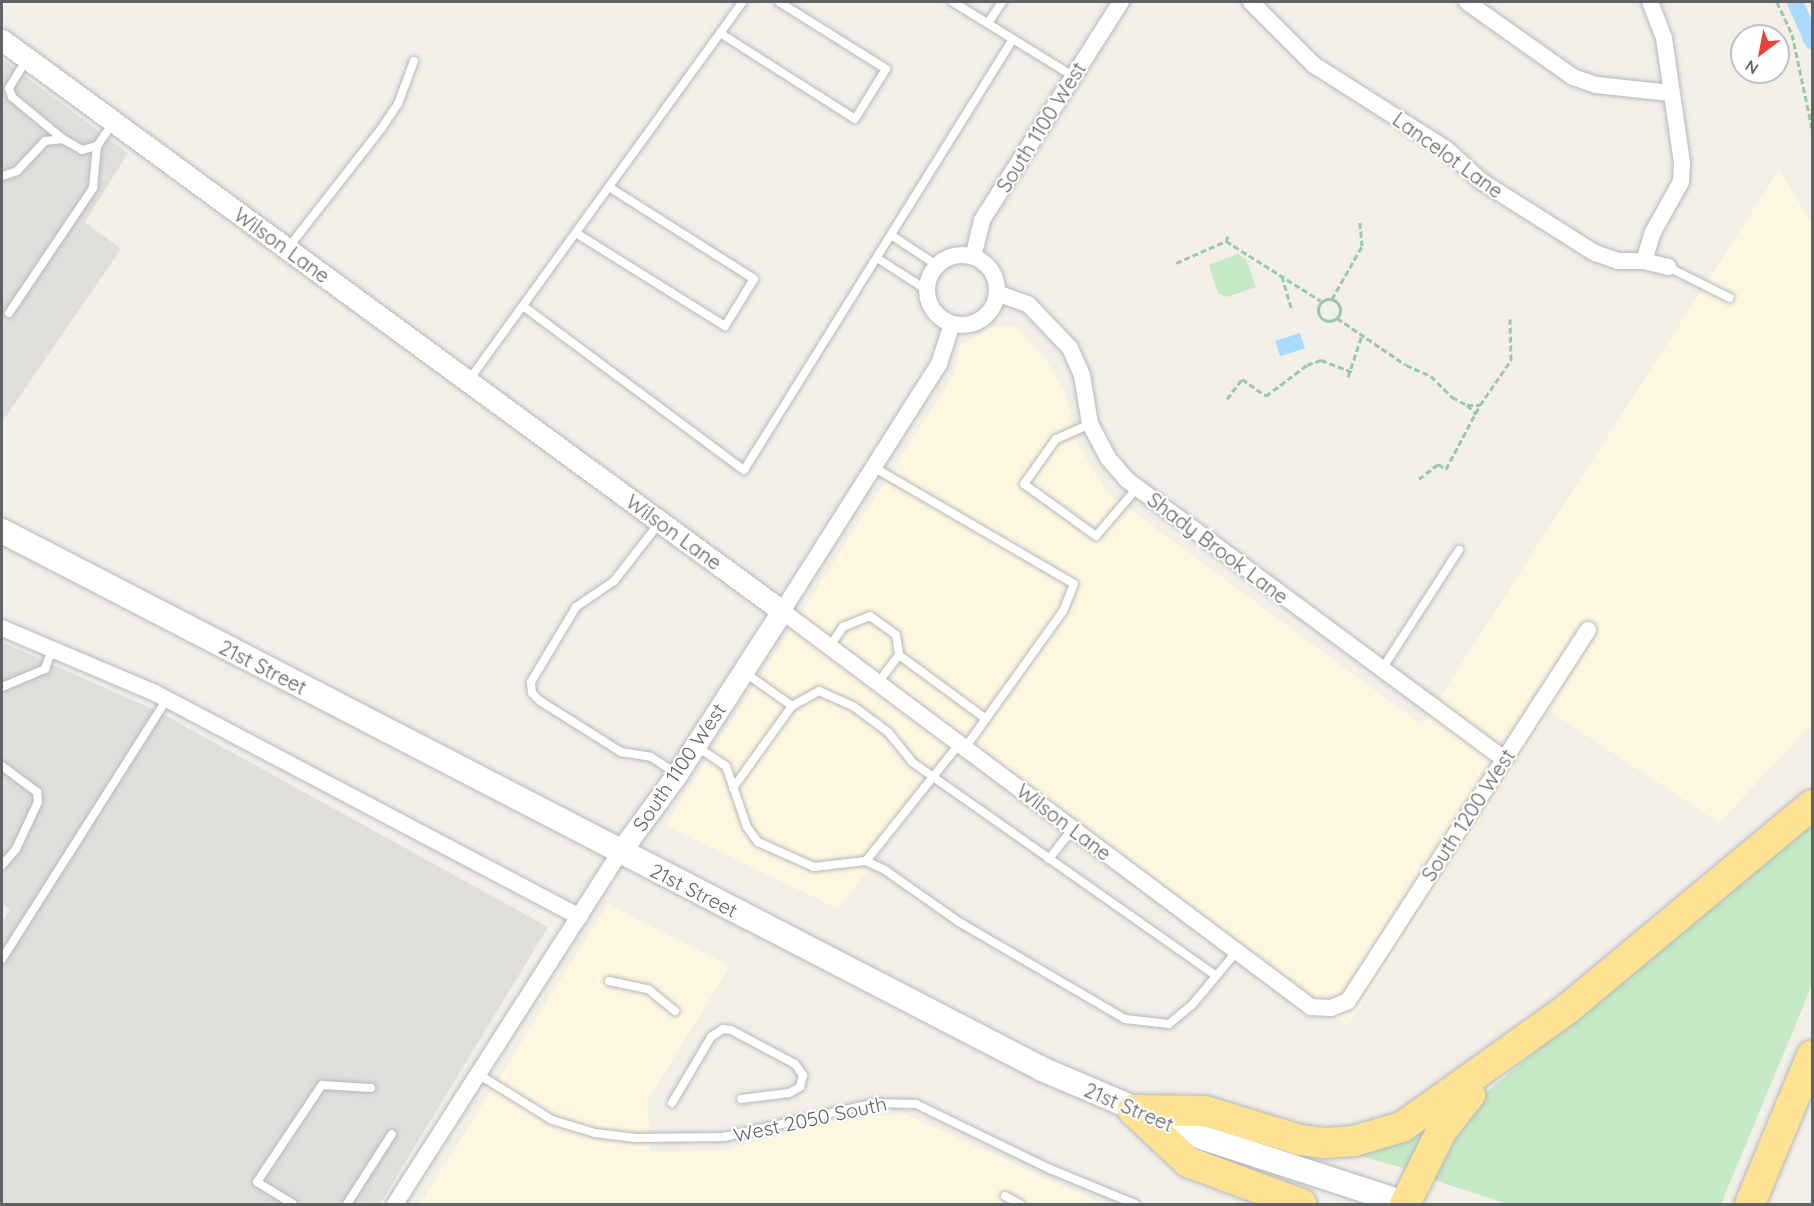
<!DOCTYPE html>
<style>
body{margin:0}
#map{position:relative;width:1814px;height:1206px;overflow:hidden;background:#f1efe8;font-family:Quicksand,sans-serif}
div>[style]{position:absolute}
.commercial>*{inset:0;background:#fef7e0}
.industrial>*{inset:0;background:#e0deda}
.green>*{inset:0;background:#c5e8c5}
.water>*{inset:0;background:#aadaff;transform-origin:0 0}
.canal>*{height:16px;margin:-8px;padding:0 8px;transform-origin:8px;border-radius:8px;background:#aadaff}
.path>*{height:3px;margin-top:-1.5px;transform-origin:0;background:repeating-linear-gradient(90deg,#9cc7a9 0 6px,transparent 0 9px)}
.path>.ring{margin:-1.5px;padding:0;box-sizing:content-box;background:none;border:3px solid #9cc7a9;border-radius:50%}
.roads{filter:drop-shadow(0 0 2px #b5b8bc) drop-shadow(0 0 2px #b5b8bc)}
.service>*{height:8px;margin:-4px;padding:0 4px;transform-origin:4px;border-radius:4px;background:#fff}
.minor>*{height:16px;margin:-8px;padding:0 8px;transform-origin:8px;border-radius:8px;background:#fff}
.minor>.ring{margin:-8px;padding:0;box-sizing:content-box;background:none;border:16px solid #fff;border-radius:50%}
.tertiary>*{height:21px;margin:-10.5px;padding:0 10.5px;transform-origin:10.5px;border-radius:10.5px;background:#fff}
.secondary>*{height:24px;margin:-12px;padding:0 12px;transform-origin:12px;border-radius:12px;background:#fff}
.motorway>*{height:30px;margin:-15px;padding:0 15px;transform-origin:15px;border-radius:15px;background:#fde293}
span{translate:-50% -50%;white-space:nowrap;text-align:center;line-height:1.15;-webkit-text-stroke:4.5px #fff;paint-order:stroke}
.street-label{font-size:20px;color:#5f6368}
.frame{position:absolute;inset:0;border:3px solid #5f6368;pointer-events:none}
.north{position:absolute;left:1730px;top:24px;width:60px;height:60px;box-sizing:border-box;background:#fff;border:2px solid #bfc1c3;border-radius:50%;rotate:212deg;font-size:16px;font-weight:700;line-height:24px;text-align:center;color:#5f6368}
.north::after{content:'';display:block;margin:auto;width:21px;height:27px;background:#ea4335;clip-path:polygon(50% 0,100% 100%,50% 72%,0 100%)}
</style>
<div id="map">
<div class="commercial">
<div style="clip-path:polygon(1779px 170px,1812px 224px,1812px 724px,1719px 823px,1550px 711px,1348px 1026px,987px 754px,951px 760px,838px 909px,665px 825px,955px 373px,960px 346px,995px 326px,1016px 327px,1044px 357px,1065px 391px,1077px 443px,1108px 493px,1422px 725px)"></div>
<div style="clip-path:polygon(608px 904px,730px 966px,648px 1100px,650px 1152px,726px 1150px,837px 1119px,905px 1114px,1102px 1204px,420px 1204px)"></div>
</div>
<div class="industrial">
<div style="clip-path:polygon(2px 59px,128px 153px,85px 222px,121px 249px,2px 422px)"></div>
<div style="clip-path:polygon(2px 642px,159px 712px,548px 927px,380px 1204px,2px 1204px,2px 923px,10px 909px,2px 904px)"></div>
</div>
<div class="green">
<div style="clip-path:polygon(1238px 254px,1246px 259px,1256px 287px,1227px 297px,1218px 293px,1209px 265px)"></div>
<div style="clip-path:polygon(1812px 819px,1812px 985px,1721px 1204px,1507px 1204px,1434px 1180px,1432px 1170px,1482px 1096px)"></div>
<div style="clip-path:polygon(1428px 1124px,1407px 1169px,1357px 1155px)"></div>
</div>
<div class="water">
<div style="left:1300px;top:333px;width:16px;height:26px;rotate:72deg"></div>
</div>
<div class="canal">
<div style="left:1795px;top:2px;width:43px;rotate:66.4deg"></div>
</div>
<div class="path">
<div style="left:1777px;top:2px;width:35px;rotate:65deg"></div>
<div style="left:1792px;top:34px;width:96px;rotate:78deg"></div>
<div style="left:1228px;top:236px;width:5px;rotate:112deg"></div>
<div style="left:1226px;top:241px;width:112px;rotate:32.3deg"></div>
<div style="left:1176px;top:263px;width:55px;rotate:-23.7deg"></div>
<div style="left:1282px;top:276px;width:36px;rotate:74deg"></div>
<div class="ring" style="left:1318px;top:299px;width:19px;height:19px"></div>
<div style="left:1332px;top:299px;width:61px;rotate:-60.5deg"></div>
<div style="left:1362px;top:246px;width:25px;rotate:-95deg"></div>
<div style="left:1337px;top:318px;width:83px;rotate:34.3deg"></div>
<div style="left:1406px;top:365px;width:27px;rotate:24deg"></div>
<div style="left:1431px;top:376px;width:30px;rotate:45deg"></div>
<div style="left:1452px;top:397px;width:17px;rotate:28deg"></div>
<div style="left:1467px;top:405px;width:13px"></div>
<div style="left:1348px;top:377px;width:44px;rotate:-71.6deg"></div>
<div style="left:1227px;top:399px;width:25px;rotate:-53deg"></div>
<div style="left:1242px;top:379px;width:29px;rotate:35deg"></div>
<div style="left:1266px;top:396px;width:51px;rotate:-37.1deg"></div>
<div style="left:1307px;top:365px;width:15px;rotate:-20deg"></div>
<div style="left:1321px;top:360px;width:33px;rotate:21deg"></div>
<div style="left:1467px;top:405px;width:13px;rotate:45deg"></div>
<div style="left:1419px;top:479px;width:24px;rotate:-38deg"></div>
<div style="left:1438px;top:464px;width:9px;rotate:32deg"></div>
<div style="left:1446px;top:469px;width:72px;rotate:-62deg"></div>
<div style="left:1480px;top:405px;width:55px;rotate:-55.4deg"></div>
<div style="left:1511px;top:360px;width:41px;rotate:-91.4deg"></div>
</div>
<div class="roads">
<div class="service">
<div style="left:953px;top:2px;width:141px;rotate:31.7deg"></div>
<div style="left:988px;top:23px;width:25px;rotate:-56deg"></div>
<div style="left:720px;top:33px;width:160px;rotate:32.5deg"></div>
<div style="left:855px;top:119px;width:59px;rotate:-58.2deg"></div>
<div style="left:886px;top:69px;width:126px;rotate:-147.9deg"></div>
<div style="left:27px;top:59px;width:34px;rotate:122deg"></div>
<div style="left:9px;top:88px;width:9px;rotate:72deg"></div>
<div style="left:12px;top:97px;width:66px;rotate:39.5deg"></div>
<div style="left:2px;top:176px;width:16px;rotate:-18deg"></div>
<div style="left:17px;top:171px;width:41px;rotate:-47deg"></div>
<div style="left:45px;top:141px;width:18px;rotate:-6deg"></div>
<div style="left:63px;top:139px;width:22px;rotate:30deg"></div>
<div style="left:82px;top:150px;width:16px;rotate:-15deg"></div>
<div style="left:97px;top:146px;width:29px;rotate:-55deg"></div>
<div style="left:576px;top:233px;width:176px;rotate:32deg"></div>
<div style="left:725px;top:326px;width:55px;rotate:-58.3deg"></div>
<div style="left:754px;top:279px;width:172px;rotate:-147.6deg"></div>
<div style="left:891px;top:235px;width:56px;rotate:33.4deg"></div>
<div style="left:288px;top:248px;width:151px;rotate:-52deg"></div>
<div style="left:381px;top:129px;width:30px;rotate:-56deg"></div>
<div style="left:398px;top:104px;width:46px;rotate:-69.6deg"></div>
<div style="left:877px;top:258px;width:59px;rotate:32.6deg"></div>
<div style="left:1668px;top:267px;width:69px;rotate:26.6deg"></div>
<div style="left:523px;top:306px;width:275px;rotate:36.6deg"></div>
<div style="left:744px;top:470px;width:508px;rotate:-58.03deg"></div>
<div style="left:9px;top:313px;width:151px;rotate:-56.1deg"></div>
<div style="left:93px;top:188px;width:42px;rotate:-84.6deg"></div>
<div style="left:469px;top:380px;width:467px;rotate:-54.1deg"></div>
<div style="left:1090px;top:424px;width:37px;rotate:156deg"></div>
<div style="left:1056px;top:439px;width:55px;rotate:125.4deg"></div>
<div style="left:1024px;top:484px;width:89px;rotate:35.8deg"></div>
<div style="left:1096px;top:536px;width:63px;rotate:-49.5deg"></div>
<div style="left:875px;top:468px;width:230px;rotate:30.2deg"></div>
<div style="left:1074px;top:584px;width:29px;rotate:112deg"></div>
<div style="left:1063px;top:611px;width:168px;rotate:125.6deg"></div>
<div style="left:660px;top:522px;width:75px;rotate:127.9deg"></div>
<div style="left:614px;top:581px;width:46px;rotate:145.6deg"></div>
<div style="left:576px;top:607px;width:87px;rotate:121deg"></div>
<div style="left:531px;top:682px;width:11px;rotate:85deg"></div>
<div style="left:532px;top:693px;width:11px;rotate:45deg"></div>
<div style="left:540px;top:701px;width:96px;rotate:32.2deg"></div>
<div style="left:621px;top:752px;width:30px;rotate:9deg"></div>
<div style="left:651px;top:757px;width:31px;rotate:33deg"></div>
<div style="left:830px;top:646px;width:23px;rotate:-56deg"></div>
<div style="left:843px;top:627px;width:29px;rotate:-22deg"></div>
<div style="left:870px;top:616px;width:32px;rotate:36deg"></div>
<div style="left:896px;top:635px;width:20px;rotate:81deg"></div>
<div style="left:899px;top:655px;width:35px;rotate:127deg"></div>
<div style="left:899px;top:655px;width:108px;rotate:36.3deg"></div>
<div style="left:1382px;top:669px;width:142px;rotate:-57.1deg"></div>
<div style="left:744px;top:672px;width:59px;rotate:35.3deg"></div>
<div style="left:792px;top:706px;width:31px;rotate:-29deg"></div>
<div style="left:819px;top:691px;width:37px;rotate:24deg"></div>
<div style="left:853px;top:706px;width:44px;rotate:36.6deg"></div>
<div style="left:888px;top:732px;width:38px;rotate:51deg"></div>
<div style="left:912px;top:762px;width:372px;rotate:35.1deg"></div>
<div style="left:2px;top:687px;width:47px;rotate:-22.7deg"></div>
<div style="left:45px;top:669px;width:21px;rotate:-71deg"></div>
<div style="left:696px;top:746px;width:36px;rotate:34deg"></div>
<div style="left:726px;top:766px;width:65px;rotate:71deg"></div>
<div style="left:747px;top:827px;width:19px;rotate:54deg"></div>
<div style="left:758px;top:842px;width:61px;rotate:24.1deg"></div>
<div style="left:814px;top:867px;width:52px;rotate:-6.6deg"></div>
<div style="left:866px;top:861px;width:21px;rotate:25deg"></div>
<div style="left:885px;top:870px;width:90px;rotate:35.1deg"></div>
<div style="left:959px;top:922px;width:192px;rotate:30.3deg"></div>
<div style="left:1125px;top:1019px;width:44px;rotate:6.5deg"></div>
<div style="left:1169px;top:1024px;width:30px;rotate:-40deg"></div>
<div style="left:1192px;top:1005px;width:70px;rotate:-50.2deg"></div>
<div style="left:2px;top:766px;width:44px;rotate:36.6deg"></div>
<div style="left:37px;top:792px;width:10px;rotate:84deg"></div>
<div style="left:38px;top:802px;width:52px;rotate:115.1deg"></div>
<div style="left:16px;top:849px;width:21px;rotate:131deg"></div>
<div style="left:733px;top:788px;width:101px;rotate:-54.3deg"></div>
<div style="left:1049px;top:859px;width:39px;rotate:-52deg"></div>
<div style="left:866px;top:861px;width:149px;rotate:-51.5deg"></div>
<div style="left:2px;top:959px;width:308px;rotate:-57.6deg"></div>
<div style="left:609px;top:981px;width:40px;rotate:12deg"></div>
<div style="left:648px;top:989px;width:35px;rotate:39deg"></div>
<div style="left:478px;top:1074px;width:87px;rotate:31.9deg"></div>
<div style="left:552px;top:1120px;width:45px;rotate:16.8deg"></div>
<div style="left:595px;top:1133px;width:39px;rotate:7deg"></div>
<div style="left:634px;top:1138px;width:90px;rotate:-0.6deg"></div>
<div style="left:724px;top:1137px;width:156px;rotate:-12.6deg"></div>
<div style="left:876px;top:1103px;width:40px;rotate:1.4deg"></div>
<div style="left:916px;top:1104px;width:149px;rotate:25.9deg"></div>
<div style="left:1050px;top:1169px;width:92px;rotate:22.4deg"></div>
<div style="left:672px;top:1103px;width:77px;rotate:-59.4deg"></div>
<div style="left:711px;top:1037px;width:14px;rotate:-34deg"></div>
<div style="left:723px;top:1029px;width:8px;rotate:7deg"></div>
<div style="left:731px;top:1030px;width:72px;rotate:28deg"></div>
<div style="left:795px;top:1064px;width:14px;rotate:54deg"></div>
<div style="left:803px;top:1075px;width:12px;rotate:104deg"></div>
<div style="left:800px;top:1087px;width:13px;rotate:151deg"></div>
<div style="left:789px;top:1093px;width:48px;rotate:172.9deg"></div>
<div style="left:1005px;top:1196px;width:17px;rotate:28deg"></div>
<div style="left:293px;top:1204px;width:42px;rotate:-148.6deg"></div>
<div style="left:257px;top:1182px;width:117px;rotate:-56.2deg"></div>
<div style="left:322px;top:1085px;width:49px;rotate:3.5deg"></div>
<div style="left:347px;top:1204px;width:83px;rotate:-57.3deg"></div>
</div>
<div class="minor">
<div style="left:1251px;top:2px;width:89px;rotate:45deg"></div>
<div style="left:1314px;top:65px;width:156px;rotate:32.5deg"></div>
<div style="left:1446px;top:149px;width:47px;rotate:42.4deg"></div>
<div style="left:1481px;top:181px;width:135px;rotate:32.3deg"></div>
<div style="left:1595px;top:253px;width:24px;rotate:19deg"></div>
<div style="left:1618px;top:261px;width:26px"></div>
<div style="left:1644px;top:261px;width:25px;rotate:14deg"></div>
<div style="left:1467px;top:2px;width:130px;rotate:35.3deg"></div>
<div style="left:1573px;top:77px;width:24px;rotate:19deg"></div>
<div style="left:1596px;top:85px;width:75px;rotate:6.1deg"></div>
<div class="ring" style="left:927px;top:255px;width:54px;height:54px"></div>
<div style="left:973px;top:257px;width:38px;rotate:-76deg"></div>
<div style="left:982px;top:220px;width:259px;rotate:-57.5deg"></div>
<div style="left:1644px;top:261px;width:30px;rotate:-73deg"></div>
<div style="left:1653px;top:232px;width:57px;rotate:-60.8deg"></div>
<div style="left:1681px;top:182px;width:19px;rotate:-87deg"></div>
<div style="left:1682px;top:163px;width:126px;rotate:-98.2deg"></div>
<div style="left:1664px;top:38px;width:39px;rotate:-111deg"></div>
<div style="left:997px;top:293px;width:33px;rotate:20deg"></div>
<div style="left:1028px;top:304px;width:61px;rotate:46.3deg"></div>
<div style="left:1070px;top:348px;width:30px;rotate:66deg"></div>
<div style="left:1082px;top:375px;width:50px;rotate:80.7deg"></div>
<div style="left:1090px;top:424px;width:38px;rotate:62deg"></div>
<div style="left:1108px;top:458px;width:29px;rotate:49deg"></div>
<div style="left:1127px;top:480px;width:469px;rotate:36.5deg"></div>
<div style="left:952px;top:324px;width:42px;rotate:108deg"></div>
<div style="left:939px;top:364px;width:293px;rotate:122.4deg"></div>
<div style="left:782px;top:611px;width:661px;rotate:36.82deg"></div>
<div style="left:1311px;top:1007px;width:20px;rotate:3deg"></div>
<div style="left:1331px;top:1008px;width:18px;rotate:-22deg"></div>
<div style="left:1348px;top:1001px;width:442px;rotate:-57.1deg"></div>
<div style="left:2px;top:628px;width:166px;rotate:23deg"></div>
<div style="left:155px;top:693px;width:480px;rotate:27.8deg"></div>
<div style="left:395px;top:1204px;width:418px;rotate:-57.4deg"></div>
</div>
<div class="tertiary">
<div style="left:2px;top:40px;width:967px;rotate:36.21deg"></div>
<div style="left:782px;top:611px;width:194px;rotate:122.8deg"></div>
<div style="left:677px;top:774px;width:97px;rotate:126.2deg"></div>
</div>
<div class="secondary">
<div style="left:2px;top:531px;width:1173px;rotate:27.35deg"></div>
<div style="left:1044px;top:1070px;width:174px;rotate:23deg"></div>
<div style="left:1204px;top:1138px;width:213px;rotate:18deg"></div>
</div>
<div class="motorway">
<div style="left:1133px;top:1110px;width:72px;rotate:0.8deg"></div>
<div style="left:1205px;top:1111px;width:99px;rotate:17deg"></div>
<div style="left:1300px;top:1140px;width:26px;rotate:7deg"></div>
<div style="left:1326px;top:1143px;width:28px;rotate:-4deg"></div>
<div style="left:1354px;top:1141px;width:50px;rotate:-16.3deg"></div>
<div style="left:1402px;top:1127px;width:201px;rotate:-35.5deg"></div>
<div style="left:1566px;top:1010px;width:320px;rotate:-39.8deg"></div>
<div style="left:1133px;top:1110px;width:76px;rotate:43.4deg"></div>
<div style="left:1188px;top:1162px;width:121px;rotate:20.4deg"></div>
<div style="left:1405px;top:1204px;width:83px;rotate:-63.4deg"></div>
<div style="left:1442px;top:1130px;width:45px;rotate:-51.3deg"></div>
<div style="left:1750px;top:1204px;width:161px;rotate:-67.4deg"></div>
</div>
</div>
<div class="street-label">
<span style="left:1041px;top:127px;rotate:-58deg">South 1100 West</span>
<span style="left:1448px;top:155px;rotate:36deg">Lancelot Lane</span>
<span style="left:282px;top:245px;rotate:36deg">Wilson Lane</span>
<span style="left:674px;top:532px;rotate:36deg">Wilson Lane</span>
<span style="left:1218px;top:548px;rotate:37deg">Shady Brook Lane</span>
<span style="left:263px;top:667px;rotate:27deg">21st Street</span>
<span style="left:679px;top:767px;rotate:-56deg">South 1100 West</span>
<span style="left:1468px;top:815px;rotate:-57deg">South 1200 West</span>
<span style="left:1064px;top:822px;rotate:37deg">Wilson Lane</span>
<span style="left:694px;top:890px;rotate:27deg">21st Street</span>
<span style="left:1129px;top:1107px;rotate:23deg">21st Street</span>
<span style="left:810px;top:1119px;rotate:-12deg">West 2050 South</span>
</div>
<div class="frame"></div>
<div class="north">N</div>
</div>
